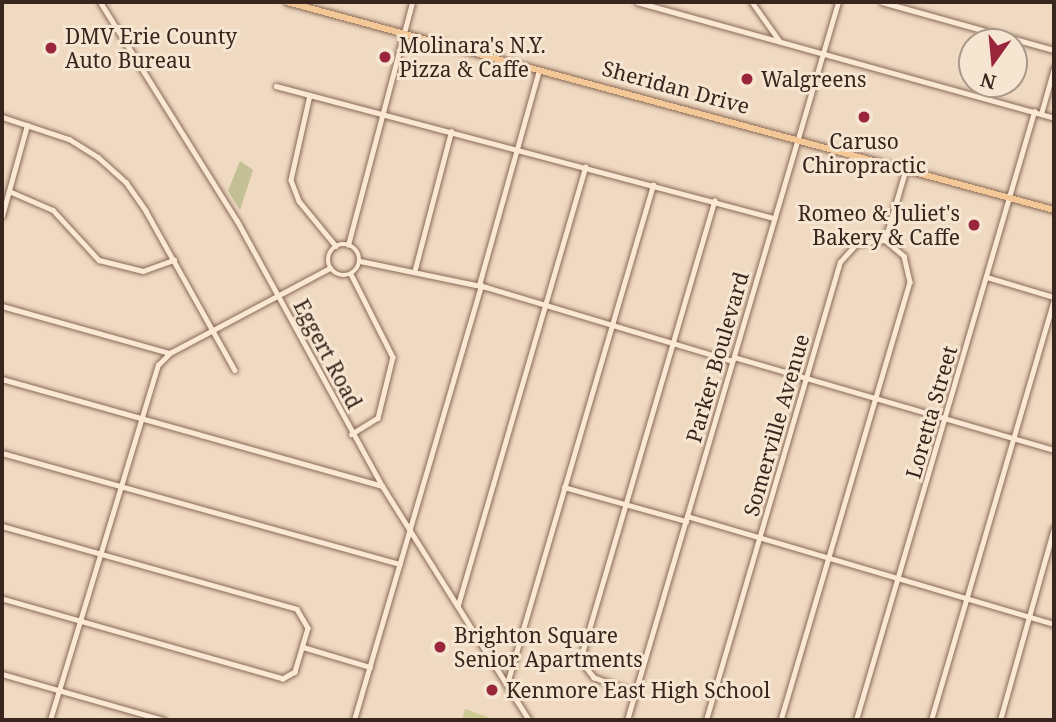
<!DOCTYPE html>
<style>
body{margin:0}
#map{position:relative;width:1056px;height:722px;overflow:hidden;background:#efd9c1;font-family:"Noto Serif",serif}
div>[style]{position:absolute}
.green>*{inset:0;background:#cdcb94}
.cemetery>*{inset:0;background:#c2c094}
.roads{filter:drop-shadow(0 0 2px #896a58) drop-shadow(0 0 2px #896a58)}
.minor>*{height:4.5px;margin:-2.25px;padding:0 2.25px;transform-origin:2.25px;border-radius:2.25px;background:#fae8d4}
.minor>.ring{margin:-2.25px;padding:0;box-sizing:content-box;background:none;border:4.5px solid #fae8d4;border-radius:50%}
.tertiary>*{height:5px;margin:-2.5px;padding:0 2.5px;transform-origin:2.5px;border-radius:2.5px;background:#fae8d4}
.primary>*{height:6px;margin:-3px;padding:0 3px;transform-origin:3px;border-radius:3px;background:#f4c797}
.dots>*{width:19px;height:19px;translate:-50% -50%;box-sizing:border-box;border:4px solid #f6e5d0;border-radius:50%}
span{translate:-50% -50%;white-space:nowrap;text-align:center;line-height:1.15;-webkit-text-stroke:6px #f6e5d0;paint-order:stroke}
.poi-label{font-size:21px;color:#38251d}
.left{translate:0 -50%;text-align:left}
.right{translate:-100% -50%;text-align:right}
.street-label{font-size:21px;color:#38251d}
.frame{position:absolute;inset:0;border:4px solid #38251d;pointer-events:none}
.north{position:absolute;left:958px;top:28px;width:70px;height:70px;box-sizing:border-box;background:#f6e5d0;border:2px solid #aa9888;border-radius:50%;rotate:195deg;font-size:19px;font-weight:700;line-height:28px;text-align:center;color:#38251d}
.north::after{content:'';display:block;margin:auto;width:24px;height:32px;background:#99263a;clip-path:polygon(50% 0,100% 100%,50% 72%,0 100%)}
</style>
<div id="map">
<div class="green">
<div style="clip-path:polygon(465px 709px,496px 720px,462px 720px)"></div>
</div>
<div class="cemetery">
<div style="clip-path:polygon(240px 161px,253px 170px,240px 210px,228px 191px)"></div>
</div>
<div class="roads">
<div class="minor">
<div style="left:637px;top:2px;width:433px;rotate:15.5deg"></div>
<div style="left:752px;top:2px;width:47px;rotate:54.6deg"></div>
<div style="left:882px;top:2px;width:179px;rotate:15.6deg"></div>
<div style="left:276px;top:86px;width:515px;rotate:14.85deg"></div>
<div style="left:310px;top:95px;width:87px;rotate:102.6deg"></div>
<div style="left:291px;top:180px;width:22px;rotate:69deg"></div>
<div style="left:299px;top:201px;width:58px;rotate:50.6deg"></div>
<div style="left:1041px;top:114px;width:48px;rotate:-74.2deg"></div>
<div style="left:2px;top:117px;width:71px;rotate:18.2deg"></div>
<div style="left:69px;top:139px;width:34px;rotate:32deg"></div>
<div style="left:98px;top:157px;width:38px;rotate:42deg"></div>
<div style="left:126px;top:182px;width:35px;rotate:55deg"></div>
<div style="left:146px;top:211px;width:182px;rotate:60.8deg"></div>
<div style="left:9px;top:191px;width:48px;rotate:23.4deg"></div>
<div style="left:53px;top:210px;width:68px;rotate:47.4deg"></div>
<div style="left:99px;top:260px;width:45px;rotate:14deg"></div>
<div style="left:143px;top:271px;width:33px;rotate:-20deg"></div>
<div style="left:2px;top:216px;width:94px;rotate:-74.6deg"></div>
<div style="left:885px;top:240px;width:75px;rotate:-73.7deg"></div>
<div class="ring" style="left:328px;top:244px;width:27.5px;height:27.5px"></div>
<div style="left:348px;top:245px;width:251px;rotate:-75.2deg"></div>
<div style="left:360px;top:261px;width:129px;rotate:11.7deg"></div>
<div style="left:486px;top:287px;width:257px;rotate:16.7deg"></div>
<div style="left:415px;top:269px;width:142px;rotate:-75.3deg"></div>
<div style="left:351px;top:274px;width:93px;rotate:63.2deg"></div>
<div style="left:393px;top:357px;width:63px;rotate:103.8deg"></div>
<div style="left:378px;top:418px;width:31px;rotate:148deg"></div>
<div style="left:987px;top:277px;width:70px;rotate:16.6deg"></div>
<div style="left:479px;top:285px;width:223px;rotate:-74.4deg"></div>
<div style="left:2px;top:306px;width:173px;rotate:15.7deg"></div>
<div style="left:734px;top:357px;width:333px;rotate:16.2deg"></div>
<div style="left:2px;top:379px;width:395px;rotate:15.7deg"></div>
<div style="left:2px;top:453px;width:413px;rotate:15.6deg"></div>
<div style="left:564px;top:487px;width:127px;rotate:15.6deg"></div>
<div style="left:687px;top:516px;width:383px;rotate:16.4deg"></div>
<div style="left:2px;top:526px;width:306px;rotate:15.7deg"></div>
<div style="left:297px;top:609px;width:22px;rotate:60deg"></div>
<div style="left:308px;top:628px;width:46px;rotate:106.5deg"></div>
<div style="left:295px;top:672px;width:14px;rotate:150deg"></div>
<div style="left:283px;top:679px;width:292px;rotate:-164.1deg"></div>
<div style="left:458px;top:605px;width:456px;rotate:-73.8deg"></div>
<div style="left:303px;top:647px;width:70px;rotate:16.6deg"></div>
<div style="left:2px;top:674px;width:168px;rotate:15.9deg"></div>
<div style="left:507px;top:684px;width:520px;rotate:-73.69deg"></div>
<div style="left:635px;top:693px;width:44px;rotate:-159.9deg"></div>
<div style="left:594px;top:678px;width:13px;rotate:-129deg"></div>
<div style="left:586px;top:668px;width:18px;rotate:-99deg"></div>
<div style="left:583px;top:650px;width:468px;rotate:-73.7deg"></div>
<div style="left:50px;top:720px;width:371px;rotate:-73.1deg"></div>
<div style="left:158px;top:365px;width:17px;rotate:-45deg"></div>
<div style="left:170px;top:353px;width:181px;rotate:-28deg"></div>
<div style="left:354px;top:720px;width:453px;rotate:-73.7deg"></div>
<div style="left:706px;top:720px;width:477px;rotate:-73.7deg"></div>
<div style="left:840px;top:262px;width:25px;rotate:-48deg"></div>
<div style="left:857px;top:243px;width:28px;rotate:-6deg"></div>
<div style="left:885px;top:240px;width:25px;rotate:40deg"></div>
<div style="left:904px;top:256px;width:27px;rotate:77deg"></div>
<div style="left:910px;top:282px;width:457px;rotate:106.4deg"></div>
<div style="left:856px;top:720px;width:634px;rotate:-73.68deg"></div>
<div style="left:931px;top:720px;width:439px;rotate:-73.7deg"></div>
<div style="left:1000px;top:720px;width:199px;rotate:-74.3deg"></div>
</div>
<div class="tertiary">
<div style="left:100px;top:2px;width:258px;rotate:58deg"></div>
<div style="left:237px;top:221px;width:302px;rotate:61.3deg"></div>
<div style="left:382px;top:486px;width:276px;rotate:57.9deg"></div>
<div style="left:627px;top:720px;width:748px;rotate:-73.62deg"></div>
</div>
<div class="primary">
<div style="left:287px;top:2px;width:795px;rotate:15.17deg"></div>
</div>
</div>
<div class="dots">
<div style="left:51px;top:48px;background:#99263a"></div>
<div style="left:385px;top:57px;background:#99263a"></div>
<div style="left:747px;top:79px;background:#99263a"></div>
<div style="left:864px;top:117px;background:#99263a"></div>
<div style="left:974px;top:225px;background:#99263a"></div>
<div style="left:440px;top:647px;background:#99263a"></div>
<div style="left:492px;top:690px;background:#99263a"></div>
</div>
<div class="poi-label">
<span class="left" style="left:65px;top:48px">DMV Erie County<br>Auto Bureau</span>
<span class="left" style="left:399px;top:57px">Molinara's N.Y.<br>Pizza &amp; Caffe</span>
<span class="left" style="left:761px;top:79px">Walgreens</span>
<span style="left:864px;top:153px">Caruso<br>Chiropractic</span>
<span class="right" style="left:960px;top:225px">Romeo &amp; Juliet's<br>Bakery &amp; Caffe</span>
<span class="left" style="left:454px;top:647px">Brighton Square<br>Senior Apartments</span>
<span class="left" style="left:506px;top:690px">Kenmore East High School</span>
</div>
<div class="street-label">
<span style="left:676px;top:87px;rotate:15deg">Sheridan Drive</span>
<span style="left:328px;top:354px;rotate:62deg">Eggert Road</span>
<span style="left:717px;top:357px;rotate:-74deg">Parker Boulevard</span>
<span style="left:931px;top:412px;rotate:-74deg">Loretta Street</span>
<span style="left:776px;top:425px;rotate:-74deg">Somerville Avenue</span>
</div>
<div class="frame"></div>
<div class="north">N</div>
</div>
